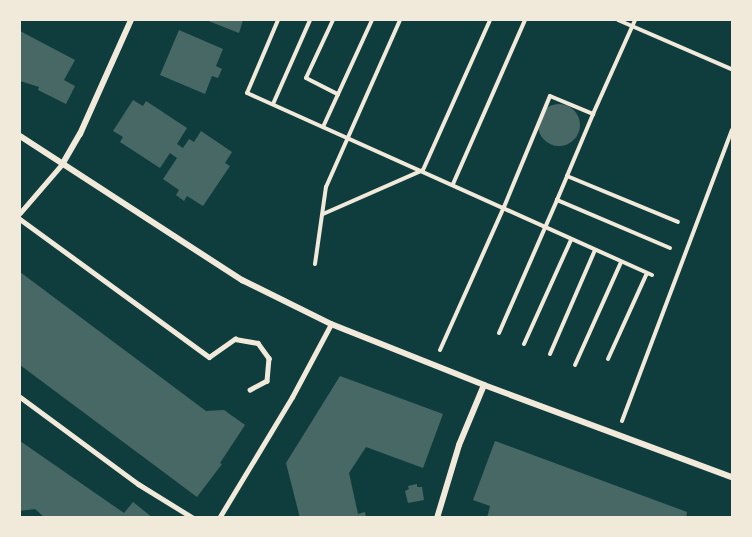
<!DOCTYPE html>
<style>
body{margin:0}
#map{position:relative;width:752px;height:537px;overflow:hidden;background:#0f3d3e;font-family:"Work Sans",sans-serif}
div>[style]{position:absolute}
.building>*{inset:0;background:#486865}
.round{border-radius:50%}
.path>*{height:4px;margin:-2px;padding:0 2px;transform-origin:2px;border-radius:2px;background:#f1e9da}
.service>*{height:4.5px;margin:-2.25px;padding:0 2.25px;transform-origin:2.25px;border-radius:2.25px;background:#f1e9da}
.pedestrian>*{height:5px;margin:-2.5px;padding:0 2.5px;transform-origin:2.5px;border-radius:2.5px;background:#f1e9da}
.minor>*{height:6px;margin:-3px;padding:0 3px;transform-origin:3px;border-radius:3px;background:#f1e9da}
span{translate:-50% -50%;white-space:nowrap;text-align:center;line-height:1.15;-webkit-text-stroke:4.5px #f1e9da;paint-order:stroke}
.frame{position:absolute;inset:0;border:21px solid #f1e9da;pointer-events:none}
</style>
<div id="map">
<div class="building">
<div style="clip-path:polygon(206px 20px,243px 20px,239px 33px)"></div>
<div style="clip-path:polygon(179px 30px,223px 49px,216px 66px,222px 69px,218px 78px,212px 76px,205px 94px,160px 75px)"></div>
<div style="clip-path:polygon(20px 31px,75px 60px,64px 80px,75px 86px,66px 104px,38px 90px,39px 87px,20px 81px)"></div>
<div style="clip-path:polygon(133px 100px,143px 106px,146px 101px,187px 128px,177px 144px,183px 148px,189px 139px,194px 142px,201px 131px,232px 152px,225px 163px,230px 166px,203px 206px,187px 196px,184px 201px,176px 195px,179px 190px,163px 179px,177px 158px,170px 153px,160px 168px,120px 142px,123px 137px,113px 131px)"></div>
<div class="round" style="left:538px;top:104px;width:42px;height:42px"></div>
<div style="clip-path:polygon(20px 272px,206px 411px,224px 410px,245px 425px,220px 463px,222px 464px,197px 497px,20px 365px)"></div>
<div style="clip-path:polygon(340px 376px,443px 414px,423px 468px,366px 447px,349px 473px,358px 514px,365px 512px,366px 518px,300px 518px,286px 463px)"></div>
<div style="clip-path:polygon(20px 441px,124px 513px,133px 502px,153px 518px,45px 518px,35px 509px,20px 511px)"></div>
<div style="clip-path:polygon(495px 441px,687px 512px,686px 518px,487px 518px,490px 506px,473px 500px)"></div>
<div style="clip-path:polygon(417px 484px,417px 487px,422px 487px,424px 500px,408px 503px,405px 491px,409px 489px,408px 486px)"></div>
</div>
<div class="path">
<div style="left:278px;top:20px;width:79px;rotate:113deg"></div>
<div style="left:247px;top:93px;width:444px;rotate:24.2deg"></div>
<div style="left:333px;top:20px;width:64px;rotate:115deg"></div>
<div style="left:306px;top:78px;width:36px;rotate:27deg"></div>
<div style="left:618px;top:20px;width:123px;rotate:23.4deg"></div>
<div style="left:273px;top:104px;width:92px;rotate:-66.2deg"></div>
<div style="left:323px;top:127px;width:118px;rotate:-65.4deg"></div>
<div style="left:567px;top:176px;width:67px;rotate:-67.2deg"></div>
<div style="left:453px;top:184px;width:179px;rotate:-66.3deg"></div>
<div style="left:323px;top:214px;width:109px;rotate:-23.7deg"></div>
<div style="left:423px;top:170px;width:164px;rotate:-65.9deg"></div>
<div style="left:670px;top:248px;width:123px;rotate:-157deg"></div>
<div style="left:557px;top:200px;width:26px;rotate:-67deg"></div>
<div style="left:567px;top:176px;width:120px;rotate:22.5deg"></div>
<div style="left:315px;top:264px;width:78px;rotate:-81.9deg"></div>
<div style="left:326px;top:187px;width:183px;rotate:-66.1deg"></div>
<div style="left:499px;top:333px;width:145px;rotate:-66.4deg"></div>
<div style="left:524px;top:344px;width:114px;rotate:-65.7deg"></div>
<div style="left:440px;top:350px;width:157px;rotate:-65.9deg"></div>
<div style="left:504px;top:207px;width:120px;rotate:-67.5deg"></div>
<div style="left:550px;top:96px;width:47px;rotate:22.7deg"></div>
<div style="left:593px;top:114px;width:103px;rotate:-65.9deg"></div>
<div style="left:550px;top:354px;width:113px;rotate:-66.6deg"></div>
<div style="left:608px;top:359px;width:94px;rotate:-65.6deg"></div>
<div style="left:575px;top:365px;width:113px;rotate:-65.9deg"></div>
<div style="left:622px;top:421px;width:311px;rotate:-69.3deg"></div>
</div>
<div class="service">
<div style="left:20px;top:213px;width:66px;rotate:-49.3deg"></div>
<div style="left:20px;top:219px;width:234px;rotate:36.1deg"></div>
<div style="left:209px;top:357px;width:32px;rotate:-35deg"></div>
<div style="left:235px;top:339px;width:23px;rotate:10deg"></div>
<div style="left:258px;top:343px;width:19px;rotate:54deg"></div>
<div style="left:269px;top:358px;width:23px;rotate:95deg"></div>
<div style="left:267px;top:381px;width:19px;rotate:152deg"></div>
</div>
<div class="pedestrian">
<div style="left:20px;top:397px;width:147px;rotate:36.4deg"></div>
<div style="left:138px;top:484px;width:65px;rotate:31.7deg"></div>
<div style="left:219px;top:518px;width:141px;rotate:-58.9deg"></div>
<div style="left:292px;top:397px;width:83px;rotate:-61.9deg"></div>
</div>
<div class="minor">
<div style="left:20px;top:136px;width:265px;rotate:33deg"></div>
<div style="left:242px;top:280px;width:99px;rotate:26.3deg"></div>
<div style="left:331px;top:324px;width:165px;rotate:21.7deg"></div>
<div style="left:484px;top:385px;width:265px;rotate:20.4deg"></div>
<div style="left:63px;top:163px;width:34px;rotate:-60deg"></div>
<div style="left:80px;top:134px;width:125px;rotate:-65.9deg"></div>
<div style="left:437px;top:518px;width:76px;rotate:-73.2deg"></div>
<div style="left:459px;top:445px;width:65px;rotate:-67.4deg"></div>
</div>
<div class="frame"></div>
</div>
